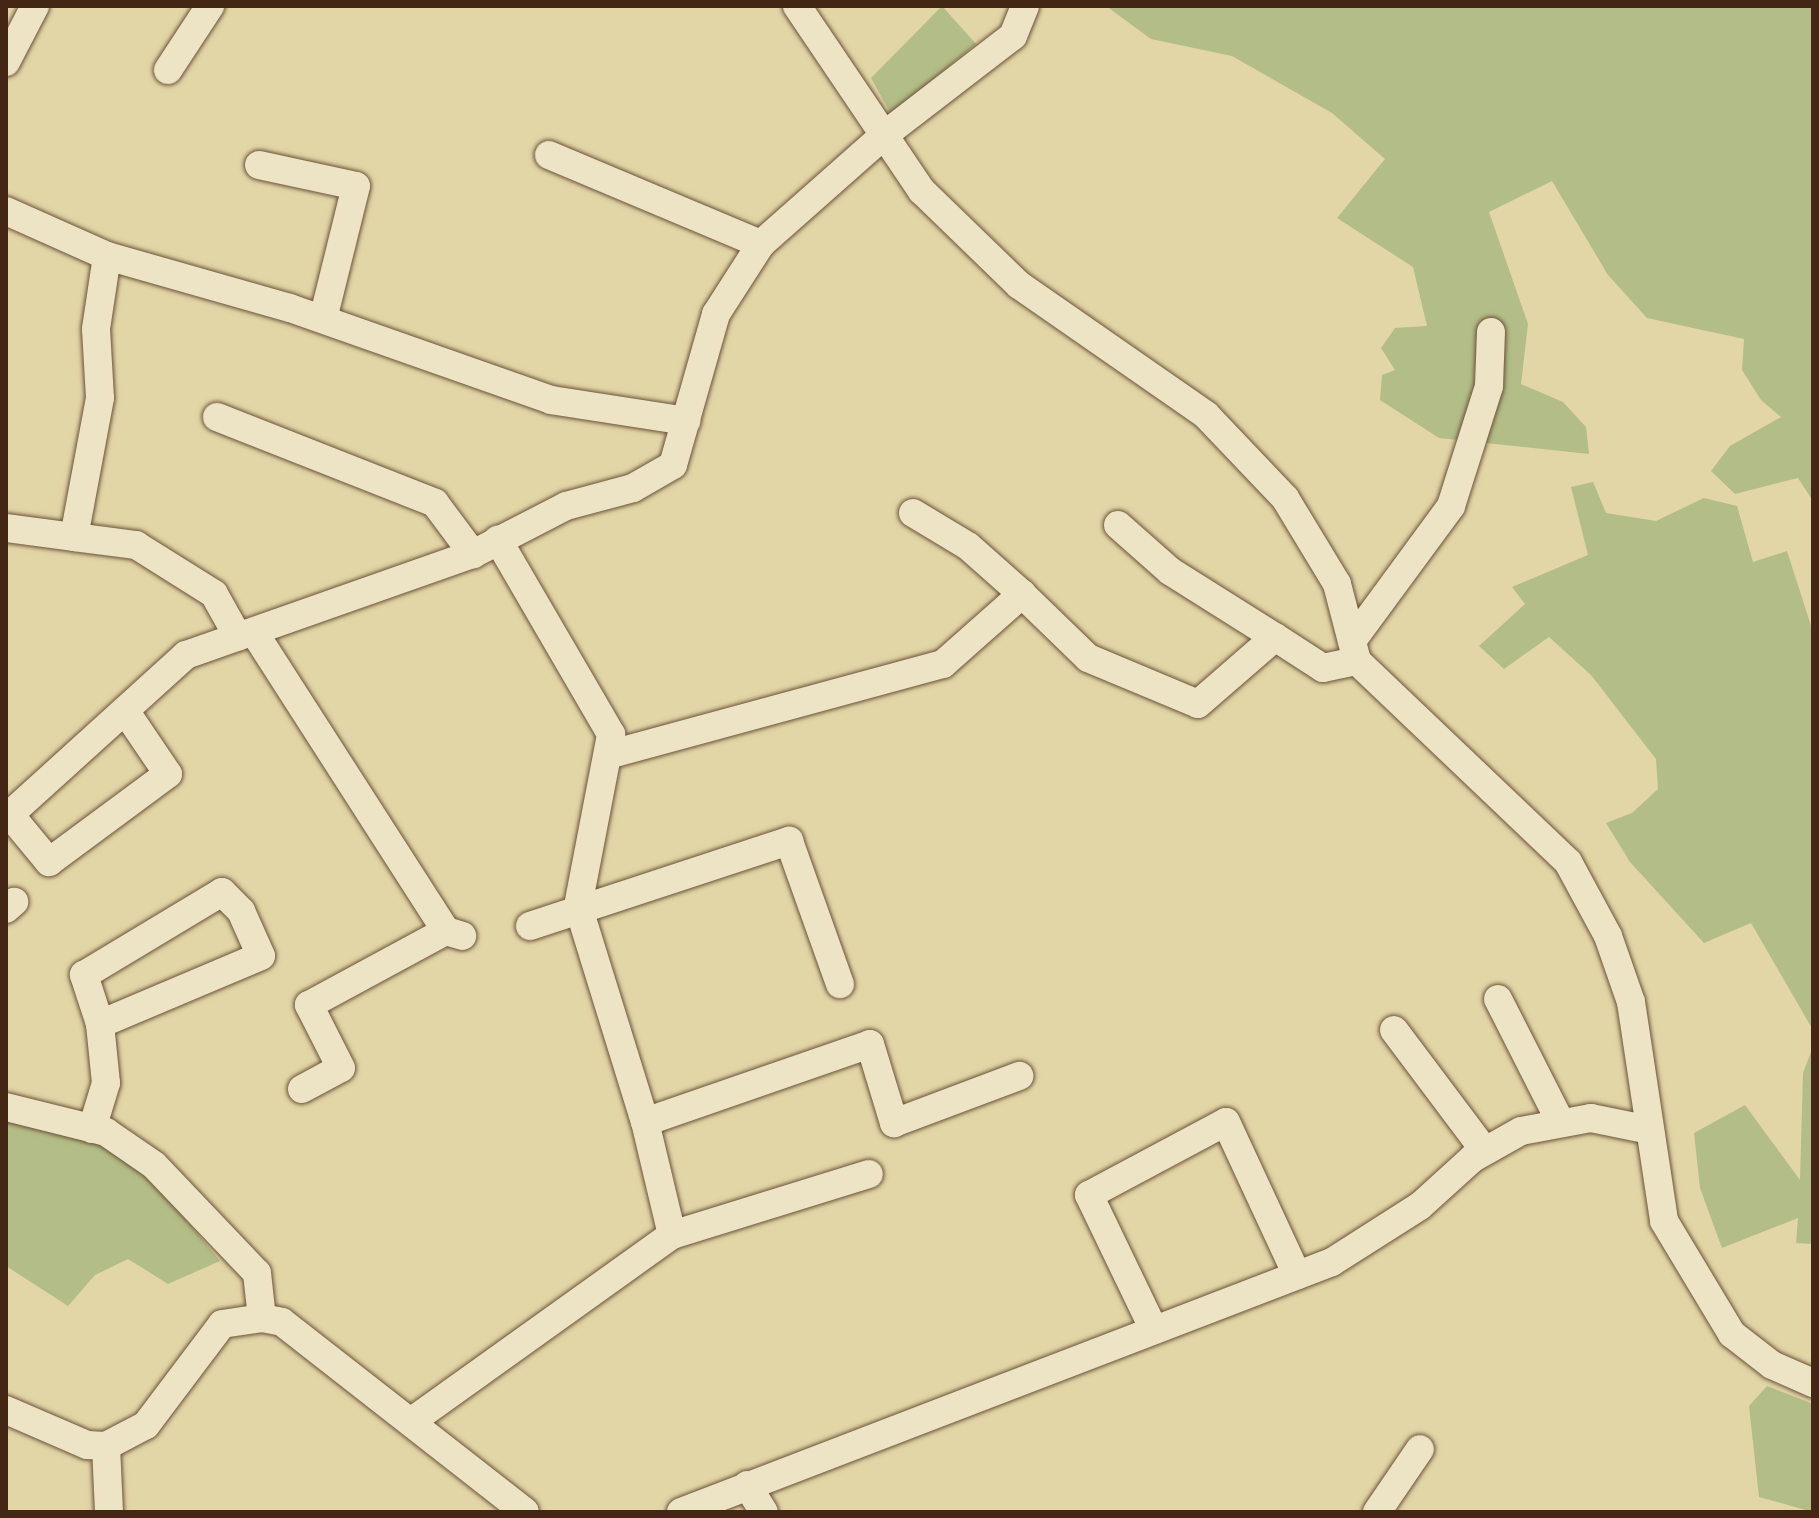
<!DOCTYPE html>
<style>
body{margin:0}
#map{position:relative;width:1819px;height:1518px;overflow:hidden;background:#e2d5a6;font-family:"Sorts Mill Goudy",serif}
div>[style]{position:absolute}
.green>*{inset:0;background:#b3bd87}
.roads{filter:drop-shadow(0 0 2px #6b5238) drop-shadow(0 0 2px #6b5238)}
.street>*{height:28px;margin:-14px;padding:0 14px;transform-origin:14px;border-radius:14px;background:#ece4c5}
span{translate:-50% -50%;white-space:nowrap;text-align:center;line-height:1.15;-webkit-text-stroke:6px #ece4c5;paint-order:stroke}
.frame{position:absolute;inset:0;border:8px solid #432714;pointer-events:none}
</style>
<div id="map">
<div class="green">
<div style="clip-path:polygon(942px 6px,976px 44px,891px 114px,871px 78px)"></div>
<div style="clip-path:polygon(1106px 6px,1813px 6px,1813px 501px,1798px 478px,1735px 494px,1711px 471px,1730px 446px,1781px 417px,1761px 400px,1742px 370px,1744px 339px,1647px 318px,1608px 275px,1552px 181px,1489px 212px,1528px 324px,1521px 384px,1563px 402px,1586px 427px,1589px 454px,1439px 438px,1380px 400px,1382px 375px,1395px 370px,1381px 348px,1395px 328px,1427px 326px,1413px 267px,1337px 218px,1385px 159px,1332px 113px,1232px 56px,1151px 39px)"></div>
<div style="clip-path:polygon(1593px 482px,1606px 513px,1656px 521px,1704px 498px,1737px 506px,1753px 562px,1787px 551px,1813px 632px,1813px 1030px,1751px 923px,1704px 943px,1630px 862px,1606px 823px,1632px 813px,1658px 789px,1656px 759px,1591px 675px,1549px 637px,1504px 669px,1479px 646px,1525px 604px,1512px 587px,1588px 555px,1571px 487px)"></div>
<div style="clip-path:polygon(1813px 1047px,1813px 1244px,1796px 1243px,1798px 1218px,1722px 1248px,1700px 1188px,1694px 1133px,1745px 1105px,1800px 1180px,1803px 1073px)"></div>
<div style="clip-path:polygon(6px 1111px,62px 1122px,136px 1159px,220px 1261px,168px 1284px,128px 1259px,95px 1275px,68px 1306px,6px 1266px)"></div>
<div style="clip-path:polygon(1767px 1386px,1813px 1404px,1813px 1512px,1759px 1497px,1749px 1406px)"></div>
</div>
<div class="roads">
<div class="street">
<div style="left:797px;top:6px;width:223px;rotate:56deg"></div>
<div style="left:922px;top:191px;width:135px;rotate:44.1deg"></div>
<div style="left:1019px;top:285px;width:228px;rotate:34.8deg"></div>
<div style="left:1206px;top:415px;width:115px;rotate:46.4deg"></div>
<div style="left:1285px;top:498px;width:100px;rotate:58.8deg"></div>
<div style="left:1337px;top:584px;width:80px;rotate:75.4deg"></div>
<div style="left:1357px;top:661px;width:291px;rotate:43.6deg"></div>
<div style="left:1568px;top:862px;width:84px;rotate:61.6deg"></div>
<div style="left:1608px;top:936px;width:70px;rotate:70.8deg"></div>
<div style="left:1631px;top:1002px;width:221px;rotate:81.4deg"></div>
<div style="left:1664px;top:1221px;width:132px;rotate:59deg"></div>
<div style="left:1732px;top:1334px;width:51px;rotate:37.8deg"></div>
<div style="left:1772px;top:1365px;width:45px;rotate:23.7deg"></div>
<div style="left:6px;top:62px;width:63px;rotate:-62.6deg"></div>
<div style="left:168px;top:70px;width:77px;rotate:-56.7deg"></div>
<div style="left:549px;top:155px;width:230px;rotate:22.8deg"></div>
<div style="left:259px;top:165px;width:99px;rotate:12.2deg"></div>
<div style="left:356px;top:186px;width:137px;rotate:103.9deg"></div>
<div style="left:6px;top:211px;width:111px;rotate:24deg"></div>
<div style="left:107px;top:256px;width:190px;rotate:15.9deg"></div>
<div style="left:290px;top:308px;width:277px;rotate:19.4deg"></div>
<div style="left:551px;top:400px;width:137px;rotate:8.8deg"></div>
<div style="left:107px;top:256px;width:74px;rotate:98.6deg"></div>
<div style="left:96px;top:329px;width:69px;rotate:86.7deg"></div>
<div style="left:100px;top:398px;width:141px;rotate:100.6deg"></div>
<div style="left:74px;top:537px;width:63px;rotate:7.4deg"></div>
<div style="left:136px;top:545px;width:92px;rotate:32.1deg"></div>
<div style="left:214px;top:594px;width:49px;rotate:60.8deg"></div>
<div style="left:217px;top:417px;width:234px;rotate:21.5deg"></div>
<div style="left:435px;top:503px;width:64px;rotate:53.3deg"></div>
<div style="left:913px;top:513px;width:64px;rotate:31deg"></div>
<div style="left:968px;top:546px;width:72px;rotate:41.6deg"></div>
<div style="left:1118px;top:525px;width:69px;rotate:41.5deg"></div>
<div style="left:1170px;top:571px;width:124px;rotate:32.2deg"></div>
<div style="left:6px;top:528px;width:69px;rotate:7.5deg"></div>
<div style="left:254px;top:632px;width:355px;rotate:57.3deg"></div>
<div style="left:1352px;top:641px;width:167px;rotate:-53.7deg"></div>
<div style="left:1451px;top:506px;width:126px;rotate:-72.4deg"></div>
<div style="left:1489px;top:386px;width:54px;rotate:-87.9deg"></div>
<div style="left:611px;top:754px;width:344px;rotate:-15.2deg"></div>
<div style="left:943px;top:664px;width:106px;rotate:-41.5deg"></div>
<div style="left:1022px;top:594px;width:92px;rotate:44.1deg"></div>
<div style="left:1088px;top:658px;width:119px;rotate:22.7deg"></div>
<div style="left:1198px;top:704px;width:102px;rotate:-41deg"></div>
<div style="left:1275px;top:637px;width:57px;rotate:32.9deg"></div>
<div style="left:1323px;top:668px;width:35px;rotate:-12deg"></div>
<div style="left:11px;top:816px;width:60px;rotate:50.4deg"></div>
<div style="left:49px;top:862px;width:148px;rotate:-36.5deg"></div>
<div style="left:168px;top:774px;width:75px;rotate:-124.1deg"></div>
<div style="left:6px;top:818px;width:243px;rotate:-42.2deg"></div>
<div style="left:186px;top:655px;width:304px;rotate:-19.4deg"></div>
<div style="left:473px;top:554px;width:105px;rotate:-27.3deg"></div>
<div style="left:566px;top:506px;width:69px;rotate:-15deg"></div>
<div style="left:633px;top:488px;width:46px;rotate:-29.9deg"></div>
<div style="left:673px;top:465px;width:157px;rotate:-74.1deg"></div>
<div style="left:716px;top:314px;width:83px;rotate:-57.3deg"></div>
<div style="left:761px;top:244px;width:163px;rotate:-41.5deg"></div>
<div style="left:883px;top:136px;width:164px;rotate:-37.6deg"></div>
<div style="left:1013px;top:36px;width:32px;rotate:-68deg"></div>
<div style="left:6px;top:909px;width:11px;rotate:-41deg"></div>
<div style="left:530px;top:926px;width:273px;rotate:-18.2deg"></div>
<div style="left:789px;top:841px;width:152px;rotate:70.4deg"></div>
<div style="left:1498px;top:999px;width:137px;rotate:63.1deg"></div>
<div style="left:1394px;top:1030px;width:151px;rotate:53.1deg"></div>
<div style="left:302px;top:1089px;width:44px;rotate:-28.3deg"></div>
<div style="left:341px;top:1068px;width:71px;rotate:-116.9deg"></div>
<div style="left:309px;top:1005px;width:156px;rotate:-28.4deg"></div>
<div style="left:446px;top:931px;width:17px;rotate:17deg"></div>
<div style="left:6px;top:1107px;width:103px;rotate:14deg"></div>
<div style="left:106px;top:1132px;width:58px;rotate:34.5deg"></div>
<div style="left:154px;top:1165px;width:149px;rotate:46.4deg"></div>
<div style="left:257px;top:1273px;width:45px;rotate:83.7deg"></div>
<div style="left:645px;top:1122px;width:238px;rotate:-19.1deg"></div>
<div style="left:870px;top:1044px;width:83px;rotate:73.1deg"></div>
<div style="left:894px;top:1123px;width:134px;rotate:-20.6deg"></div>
<div style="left:92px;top:1129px;width:48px;rotate:-73.1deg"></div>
<div style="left:106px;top:1083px;width:59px;rotate:-95.8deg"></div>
<div style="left:100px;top:1024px;width:52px;rotate:-108.1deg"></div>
<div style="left:84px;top:975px;width:161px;rotate:-31deg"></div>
<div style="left:222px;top:892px;width:27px;rotate:45deg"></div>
<div style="left:241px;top:911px;width:49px;rotate:66deg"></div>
<div style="left:261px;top:956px;width:175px;rotate:157.1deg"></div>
<div style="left:672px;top:1235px;width:206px;rotate:-17.2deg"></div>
<div style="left:1154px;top:1330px;width:150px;rotate:-115.7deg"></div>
<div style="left:1089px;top:1195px;width:155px;rotate:-28.1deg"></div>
<div style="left:1226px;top:1122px;width:169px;rotate:65.1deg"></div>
<div style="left:6px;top:1410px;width:88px;rotate:23.4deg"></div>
<div style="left:87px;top:1445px;width:19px;rotate:3deg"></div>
<div style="left:106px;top:1446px;width:45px;rotate:-27.7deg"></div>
<div style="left:146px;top:1425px;width:126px;rotate:-53deg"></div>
<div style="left:222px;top:1324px;width:40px;rotate:-8.5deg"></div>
<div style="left:262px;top:1318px;width:20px;rotate:11deg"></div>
<div style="left:282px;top:1322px;width:308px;rotate:38deg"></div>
<div style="left:412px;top:1421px;width:320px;rotate:-35.6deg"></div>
<div style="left:672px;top:1235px;width:116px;rotate:-103.4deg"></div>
<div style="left:645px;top:1122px;width:226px;rotate:-107.2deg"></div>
<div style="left:578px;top:906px;width:175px;rotate:-79.1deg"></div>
<div style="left:611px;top:734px;width:225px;rotate:-120.2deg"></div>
<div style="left:106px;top:1446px;width:66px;rotate:87.4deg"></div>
<div style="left:747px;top:1485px;width:32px;rotate:58deg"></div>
<div style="left:681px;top:1512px;width:697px;rotate:-21.01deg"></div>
<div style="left:1332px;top:1262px;width:104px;rotate:-32.5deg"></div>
<div style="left:1420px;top:1206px;width:72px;rotate:-42.2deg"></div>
<div style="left:1473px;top:1158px;width:55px;rotate:-29.4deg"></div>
<div style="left:1521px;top:1131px;width:71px;rotate:-10.5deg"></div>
<div style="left:1591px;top:1118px;width:55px;rotate:11.5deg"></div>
<div style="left:1377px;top:1512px;width:76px;rotate:-55.7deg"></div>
</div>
</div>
<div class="frame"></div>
</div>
